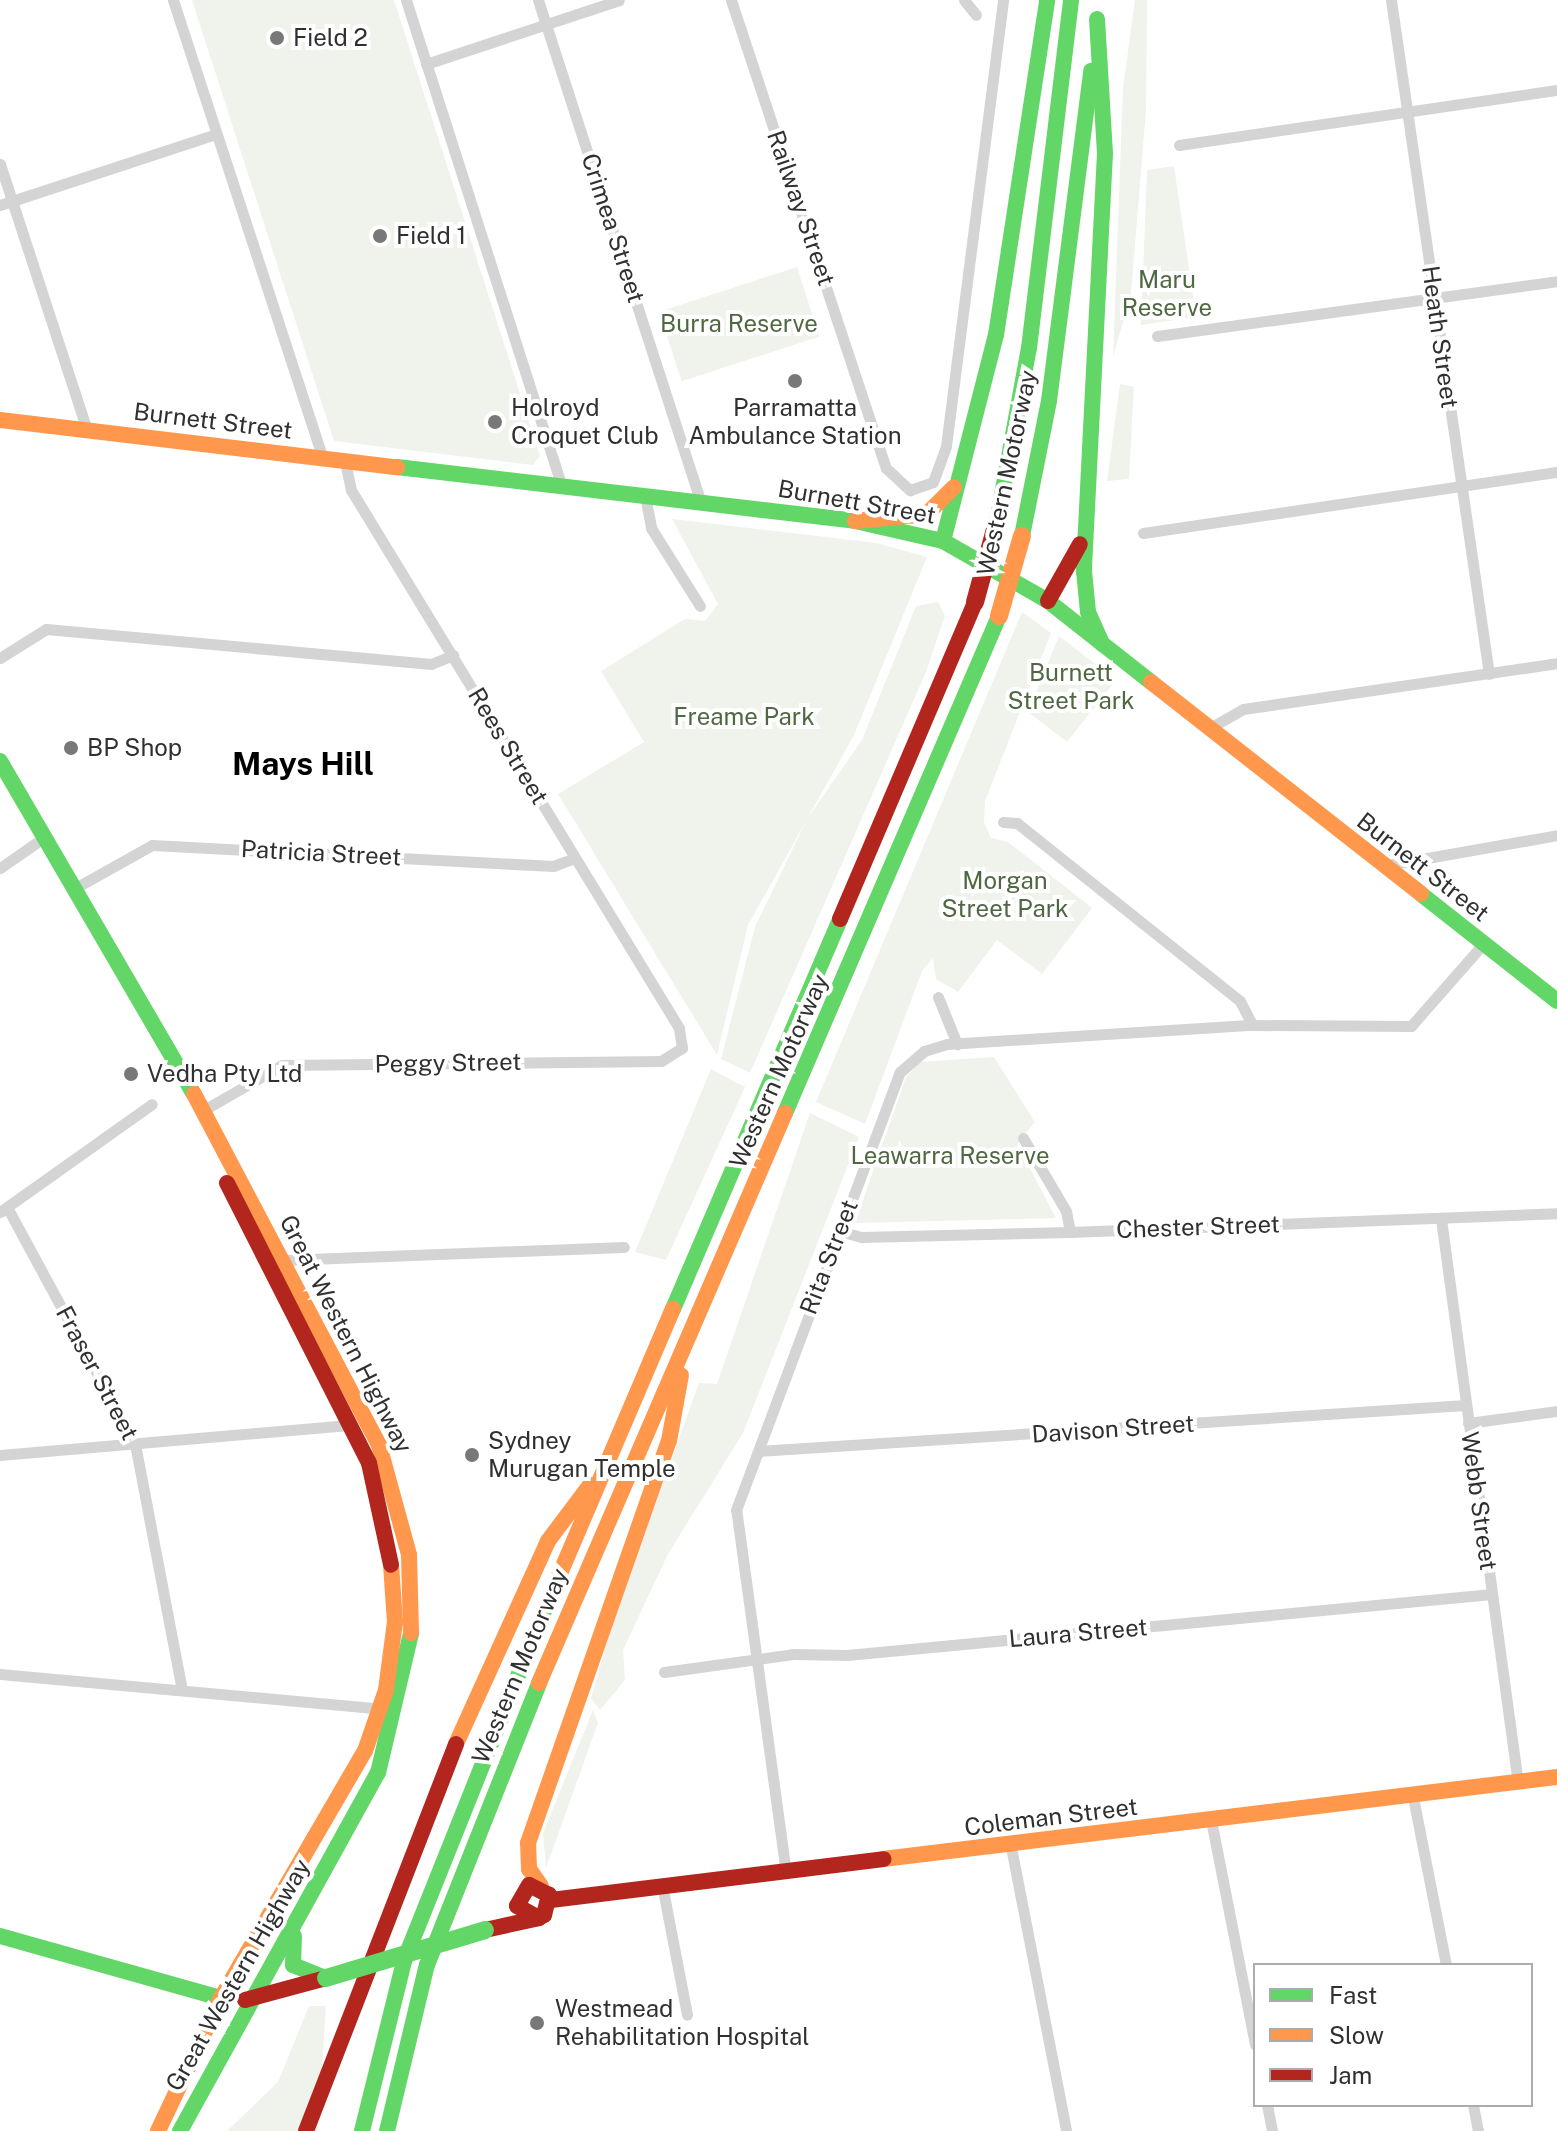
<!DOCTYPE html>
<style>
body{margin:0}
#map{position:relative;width:1557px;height:2131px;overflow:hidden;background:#fff;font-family:"Public Sans",sans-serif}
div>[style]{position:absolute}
.green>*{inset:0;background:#eff3ec;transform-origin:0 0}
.street>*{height:11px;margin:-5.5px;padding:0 5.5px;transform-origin:5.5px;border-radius:5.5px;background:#d4d4d4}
.fast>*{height:16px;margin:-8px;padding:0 8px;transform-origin:8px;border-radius:8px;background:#63d668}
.slow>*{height:16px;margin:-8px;padding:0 8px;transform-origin:8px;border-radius:8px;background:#ff974d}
.jam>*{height:16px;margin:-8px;padding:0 8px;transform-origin:8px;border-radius:8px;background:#b3261e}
.fast-bridge>*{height:18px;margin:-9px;padding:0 9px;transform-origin:9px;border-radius:9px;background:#63d668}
.slow-bridge>*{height:18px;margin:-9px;padding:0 9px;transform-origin:9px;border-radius:9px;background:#ff974d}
.jam-bridge>*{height:18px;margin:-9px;padding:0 9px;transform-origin:9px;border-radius:9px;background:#b3261e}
.dots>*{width:22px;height:22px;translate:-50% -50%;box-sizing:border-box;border:4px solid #fff;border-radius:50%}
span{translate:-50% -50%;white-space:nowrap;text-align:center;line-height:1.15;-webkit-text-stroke:8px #fff;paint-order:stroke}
.poi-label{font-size:24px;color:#303030}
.left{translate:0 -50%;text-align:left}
.street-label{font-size:24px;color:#303030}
.park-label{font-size:24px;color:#4f6842}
.district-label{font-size:32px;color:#000;font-weight:700}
.legend{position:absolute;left:1253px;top:1963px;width:280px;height:144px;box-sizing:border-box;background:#fff;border:2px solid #acacac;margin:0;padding:10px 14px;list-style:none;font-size:24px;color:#303030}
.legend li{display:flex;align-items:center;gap:16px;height:40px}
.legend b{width:40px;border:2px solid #acacac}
</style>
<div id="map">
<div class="green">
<div style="clip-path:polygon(192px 0,394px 0,540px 456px,533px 465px,334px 441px)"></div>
<div style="clip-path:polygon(1135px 0,1147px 0,1146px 110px,1131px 294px,1113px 357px,1123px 88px)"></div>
<div style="clip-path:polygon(1174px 166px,1196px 317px,1141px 325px,1147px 170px)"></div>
<div style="left:797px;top:267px;width:73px;height:145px;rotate:72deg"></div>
<div style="clip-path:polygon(1120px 384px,1134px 387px,1129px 479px,1107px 481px)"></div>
<div style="clip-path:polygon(672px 519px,876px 543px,927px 557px,854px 735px,748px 925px,717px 1055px,558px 794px,644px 742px,601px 671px,685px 619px,705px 621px,718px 604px)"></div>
<div style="clip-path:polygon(938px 602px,945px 616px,926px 672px,750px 1073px,721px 1059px,755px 927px,807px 819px,862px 740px,916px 606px)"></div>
<div style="clip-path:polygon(1022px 612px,1051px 633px,985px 801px,984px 822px,991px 838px,1008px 842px,1092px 908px,1042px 974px,997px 940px,958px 992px,936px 979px,933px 958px,922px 971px,865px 1124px,816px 1102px)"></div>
<div style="clip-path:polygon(1059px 636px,1116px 680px,1067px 742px,1028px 712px)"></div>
<div style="clip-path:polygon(994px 1057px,1035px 1122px,1017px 1144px,1056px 1218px,855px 1223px,906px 1077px,920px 1062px)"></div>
<div style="clip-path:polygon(711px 1069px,745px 1087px,666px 1260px,635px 1252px)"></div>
<div style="clip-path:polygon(810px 1113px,859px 1137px,743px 1433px,668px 1554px,623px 1650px,625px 1680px,600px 1710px,591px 1698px,613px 1621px,699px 1383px,717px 1384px)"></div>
<div style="clip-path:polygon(593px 1710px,598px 1723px,546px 1868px,543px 1833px)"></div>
<div style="clip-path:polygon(309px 2006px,326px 2006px,318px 2131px,227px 2131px,278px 2082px)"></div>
</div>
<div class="street">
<div style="left:173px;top:0;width:482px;rotate:71.9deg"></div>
<div style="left:406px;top:0;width:511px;rotate:72.24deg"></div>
<div style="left:538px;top:0;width:529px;rotate:72.04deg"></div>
<div style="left:731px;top:0;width:493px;rotate:71.7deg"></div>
<div style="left:886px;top:468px;width:33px;rotate:43deg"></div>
<div style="left:910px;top:490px;width:24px;rotate:-19deg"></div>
<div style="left:933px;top:482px;width:38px;rotate:-70deg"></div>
<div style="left:946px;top:446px;width:450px;rotate:-82.7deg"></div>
<div style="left:964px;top:0;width:19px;rotate:51deg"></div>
<div style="left:1391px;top:0;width:681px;rotate:81.73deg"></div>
<div style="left:426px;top:64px;width:203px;rotate:-18.3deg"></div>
<div style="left:1179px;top:145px;width:382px;rotate:-8.3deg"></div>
<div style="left:0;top:164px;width:280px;rotate:71.9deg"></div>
<div style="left:0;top:205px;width:227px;rotate:-18.2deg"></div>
<div style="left:1157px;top:336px;width:404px;rotate:-7.8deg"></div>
<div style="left:645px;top:496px;width:33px;rotate:79deg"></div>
<div style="left:651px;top:528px;width:92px;rotate:57.9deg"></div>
<div style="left:1143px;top:533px;width:418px;rotate:-8.4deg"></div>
<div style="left:0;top:658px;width:54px;rotate:-32.2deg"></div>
<div style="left:46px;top:629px;width:387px;rotate:5.2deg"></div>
<div style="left:431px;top:664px;width:24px;rotate:-22deg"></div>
<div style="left:1208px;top:729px;width:40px;rotate:-29.7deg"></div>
<div style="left:1243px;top:709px;width:317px;rotate:-8.3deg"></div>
<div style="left:1003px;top:822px;width:14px;rotate:4deg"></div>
<div style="left:1017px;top:823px;width:285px;rotate:38.6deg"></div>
<div style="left:1240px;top:1001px;width:27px;rotate:63deg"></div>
<div style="left:1382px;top:866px;width:178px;rotate:-10deg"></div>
<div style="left:0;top:868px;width:44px;rotate:-34.8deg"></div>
<div style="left:77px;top:887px;width:86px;rotate:-29.2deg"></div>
<div style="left:152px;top:845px;width:402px;rotate:3deg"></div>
<div style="left:553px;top:866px;width:23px;rotate:-20deg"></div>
<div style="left:938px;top:997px;width:51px;rotate:68deg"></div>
<div style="left:202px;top:1111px;width:92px;rotate:-29.9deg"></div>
<div style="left:282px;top:1065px;width:379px;rotate:-0.6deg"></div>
<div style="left:661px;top:1061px;width:25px;rotate:-32deg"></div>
<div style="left:682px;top:1048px;width:20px;rotate:-99deg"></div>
<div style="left:679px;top:1028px;width:630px;rotate:-121.37deg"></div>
<div style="left:351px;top:490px;width:30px;rotate:-102deg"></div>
<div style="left:1023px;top:1138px;width:85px;rotate:59.5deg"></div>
<div style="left:1066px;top:1211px;width:21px;rotate:79deg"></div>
<div style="left:7px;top:1207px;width:269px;rotate:61.6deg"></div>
<div style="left:135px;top:1444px;width:250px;rotate:79.2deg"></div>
<div style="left:0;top:1212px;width:186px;rotate:-35.4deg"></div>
<div style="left:1441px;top:1219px;width:569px;rotate:82.23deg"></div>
<div style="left:839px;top:1231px;width:24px;rotate:15deg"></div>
<div style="left:862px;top:1237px;width:208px;rotate:-1.4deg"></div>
<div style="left:1070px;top:1232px;width:487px;rotate:-2.2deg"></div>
<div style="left:284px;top:1260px;width:340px;rotate:-2.2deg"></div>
<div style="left:1468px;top:1423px;width:90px;rotate:-7.7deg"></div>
<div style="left:759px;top:1451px;width:708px;rotate:-3.72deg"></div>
<div style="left:0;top:1455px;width:353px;rotate:-4.9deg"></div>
<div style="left:664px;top:1672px;width:130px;rotate:-7.9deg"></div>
<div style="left:793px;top:1654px;width:54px;rotate:1.1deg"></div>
<div style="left:847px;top:1655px;width:648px;rotate:-5.4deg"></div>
<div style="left:0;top:1674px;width:383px;rotate:5.2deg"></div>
<div style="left:1413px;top:1797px;width:171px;rotate:78.9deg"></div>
<div style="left:1211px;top:1820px;width:229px;rotate:78.9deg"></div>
<div style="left:1011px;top:1847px;width:289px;rotate:79deg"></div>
<div style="left:786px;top:1873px;width:366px;rotate:-97.8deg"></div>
<div style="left:736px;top:1510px;width:468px;rotate:-69.5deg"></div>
<div style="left:900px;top:1072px;width:32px;rotate:-41deg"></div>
<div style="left:924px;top:1051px;width:24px;rotate:-17deg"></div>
<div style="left:947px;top:1044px;width:306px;rotate:-3.6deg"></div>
<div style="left:1252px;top:1025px;width:159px;rotate:0.4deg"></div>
<div style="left:1411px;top:1026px;width:109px;rotate:-48.7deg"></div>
<div style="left:663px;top:1890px;width:127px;rotate:79.1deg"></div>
<div style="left:1267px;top:2105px;width:26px;rotate:79deg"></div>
<div style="left:1473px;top:2105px;width:26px;rotate:79deg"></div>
</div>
<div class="fast">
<div style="left:1097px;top:19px;width:134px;rotate:86.6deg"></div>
<div style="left:1105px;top:153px;width:419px;rotate:92.9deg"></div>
<div style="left:1084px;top:571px;width:41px;rotate:84.4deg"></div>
<div style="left:1088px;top:612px;width:35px;rotate:66deg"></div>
<div style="left:397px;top:467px;width:461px;rotate:6.7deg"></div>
<div style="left:855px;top:521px;width:90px;rotate:12.8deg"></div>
<div style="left:943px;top:541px;width:121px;rotate:29.7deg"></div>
<div style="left:1048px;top:601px;width:131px;rotate:38.2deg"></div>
<div style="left:997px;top:522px;width:177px;rotate:-79.6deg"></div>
<div style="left:1029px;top:348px;width:351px;rotate:-83.1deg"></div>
<div style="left:1022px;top:536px;width:138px;rotate:-78.7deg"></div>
<div style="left:1049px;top:401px;width:333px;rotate:-82.7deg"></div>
<div style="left:943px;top:541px;width:213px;rotate:-75.6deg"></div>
<div style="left:996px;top:335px;width:339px;rotate:-81.3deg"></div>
<div style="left:0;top:761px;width:385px;rotate:59.8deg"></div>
<div style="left:1421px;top:894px;width:173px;rotate:38.2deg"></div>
<div style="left:785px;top:1113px;width:541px;rotate:-66.7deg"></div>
<div style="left:673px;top:1309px;width:424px;rotate:-66.8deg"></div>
<div style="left:0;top:1936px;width:230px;rotate:15.7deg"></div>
<div style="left:294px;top:1936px;width:29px;rotate:92deg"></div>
<div style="left:293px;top:1965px;width:35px;rotate:22deg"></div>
<div style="left:180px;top:2131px;width:409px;rotate:-61.1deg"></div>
<div style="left:378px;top:1773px;width:144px;rotate:-76.7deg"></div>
<div style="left:362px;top:2131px;width:175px;rotate:-76.1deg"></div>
<div style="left:404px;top:1961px;width:385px;rotate:-68.2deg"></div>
<div style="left:387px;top:2131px;width:171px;rotate:-76.5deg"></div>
<div style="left:427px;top:1965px;width:303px;rotate:-68.3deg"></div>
</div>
<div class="slow">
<div style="left:0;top:420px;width:400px;rotate:6.8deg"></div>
<div style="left:855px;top:521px;width:72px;rotate:-5.6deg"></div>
<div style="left:927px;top:514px;width:38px;rotate:-45deg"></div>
<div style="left:1151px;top:682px;width:343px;rotate:38.1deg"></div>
<div style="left:194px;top:1094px;width:397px;rotate:62.2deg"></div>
<div style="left:379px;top:1445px;width:114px;rotate:74.7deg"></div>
<div style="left:409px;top:1555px;width:78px;rotate:88.5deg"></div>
<div style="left:547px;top:1604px;width:321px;rotate:-66.9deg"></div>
<div style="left:539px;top:1683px;width:621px;rotate:-66.66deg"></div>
<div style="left:456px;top:1744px;width:223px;rotate:-65.6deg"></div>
<div style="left:548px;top:1541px;width:70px;rotate:-53.1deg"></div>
<div style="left:883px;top:1859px;width:679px;rotate:-6.94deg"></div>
<div style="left:541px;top:1886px;width:21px;rotate:-125deg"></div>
<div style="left:529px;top:1869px;width:26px;rotate:-92deg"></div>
<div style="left:528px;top:1843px;width:426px;rotate:-70.7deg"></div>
<div style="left:669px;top:1441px;width:67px;rotate:-79.7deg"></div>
<div style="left:158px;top:2131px;width:147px;rotate:-64.7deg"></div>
<div style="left:221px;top:1998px;width:286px;rotate:-59.8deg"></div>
<div style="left:365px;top:1751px;width:65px;rotate:-71deg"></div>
<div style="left:386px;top:1690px;width:69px;rotate:-82.5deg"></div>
<div style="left:395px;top:1622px;width:57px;rotate:-94deg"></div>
</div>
<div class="jam">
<div style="left:1048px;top:601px;width:65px;rotate:-60.7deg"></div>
<div style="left:840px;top:919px;width:345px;rotate:-66.9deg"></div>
<div style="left:227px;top:1183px;width:314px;rotate:63.1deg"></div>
<div style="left:369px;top:1463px;width:104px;rotate:77.8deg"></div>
<div style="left:551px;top:1900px;width:335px;rotate:-7deg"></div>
<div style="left:485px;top:1930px;width:55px;rotate:-12.5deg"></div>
<div style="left:539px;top:1918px;width:6px;rotate:-31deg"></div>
<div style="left:544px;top:1915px;width:21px;rotate:-76deg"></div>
<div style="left:549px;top:1895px;width:22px;rotate:-153deg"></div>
<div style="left:529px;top:1885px;width:24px;rotate:120deg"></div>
<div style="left:517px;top:1906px;width:25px;rotate:29deg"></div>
<div style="left:245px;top:2000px;width:84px;rotate:-15.2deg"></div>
<div style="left:306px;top:2131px;width:415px;rotate:-68.8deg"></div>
</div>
<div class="fast-bridge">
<div style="left:326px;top:1978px;width:166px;rotate:-16.8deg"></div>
</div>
<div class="slow-bridge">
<div style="left:999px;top:616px;width:83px;rotate:-74deg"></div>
</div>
<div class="jam-bridge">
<div style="left:975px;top:602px;width:83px;rotate:-74.6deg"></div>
</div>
<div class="dots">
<div style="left:277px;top:38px;background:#787878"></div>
<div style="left:380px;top:236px;background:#787878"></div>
<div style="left:795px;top:381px;background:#787878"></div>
<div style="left:495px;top:422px;background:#787878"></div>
<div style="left:71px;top:748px;background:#787878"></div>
<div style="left:131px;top:1074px;background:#787878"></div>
<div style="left:472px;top:1455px;background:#787878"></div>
<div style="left:537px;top:2023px;background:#787878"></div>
</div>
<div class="poi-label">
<span class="left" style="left:293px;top:38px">Field 2</span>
<span class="left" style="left:396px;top:236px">Field 1</span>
<span class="left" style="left:511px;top:422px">Holroyd<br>Croquet Club</span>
<span style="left:795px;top:422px">Parramatta<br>Ambulance Station</span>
<span class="left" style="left:87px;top:748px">BP Shop</span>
<span class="left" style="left:147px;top:1074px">Vedha Pty Ltd</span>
<span class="left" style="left:488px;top:1455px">Sydney<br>Murugan Temple</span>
<span class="left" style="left:555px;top:2023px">Westmead<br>Rehabilitation Hospital</span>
</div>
<div class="street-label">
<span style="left:801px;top:208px;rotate:71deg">Railway Street</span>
<span style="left:613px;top:228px;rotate:72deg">Crimea Street</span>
<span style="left:1440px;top:337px;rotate:82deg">Heath Street</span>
<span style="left:213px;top:421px;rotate:7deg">Burnett Street</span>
<span style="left:1007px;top:473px;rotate:-78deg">Western Motorway</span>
<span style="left:857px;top:502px;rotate:10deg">Burnett Street</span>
<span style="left:508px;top:746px;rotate:59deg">Rees Street</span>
<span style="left:321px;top:853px;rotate:3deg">Patricia Street</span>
<span style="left:1423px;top:867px;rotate:38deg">Burnett Street</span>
<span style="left:448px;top:1063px;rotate:-1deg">Peggy Street</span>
<span style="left:779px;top:1071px;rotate:-66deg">Western Motorway</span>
<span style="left:1198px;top:1227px;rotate:-2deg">Chester Street</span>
<span style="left:829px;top:1257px;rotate:-69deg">Rita Street</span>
<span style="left:346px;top:1334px;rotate:63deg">Great Western Highway</span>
<span style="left:97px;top:1373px;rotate:62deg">Fraser Street</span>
<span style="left:1113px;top:1429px;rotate:-4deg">Davison Street</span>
<span style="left:1479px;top:1501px;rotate:82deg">Webb Street</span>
<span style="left:1078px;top:1633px;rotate:-5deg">Laura Street</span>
<span style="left:520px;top:1666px;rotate:-67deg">Western Motorway</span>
<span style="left:1051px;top:1817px;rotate:-7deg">Coleman Street</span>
<span style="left:238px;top:1975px;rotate:-60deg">Great Western Highway</span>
</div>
<div class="park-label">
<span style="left:1167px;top:294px">Maru<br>Reserve</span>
<span style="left:739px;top:324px">Burra Reserve</span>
<span style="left:1071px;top:687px">Burnett<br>Street Park</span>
<span style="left:744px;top:717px">Freame Park</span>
<span style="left:1005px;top:895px">Morgan<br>Street Park</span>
<span style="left:950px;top:1156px">Leawarra Reserve</span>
</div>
<div class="district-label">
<span style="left:303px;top:764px">Mays Hill</span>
</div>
<ul class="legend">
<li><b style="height:10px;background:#63d668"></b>Fast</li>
<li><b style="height:10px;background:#ff974d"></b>Slow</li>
<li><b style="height:10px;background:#b3261e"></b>Jam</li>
</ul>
</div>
